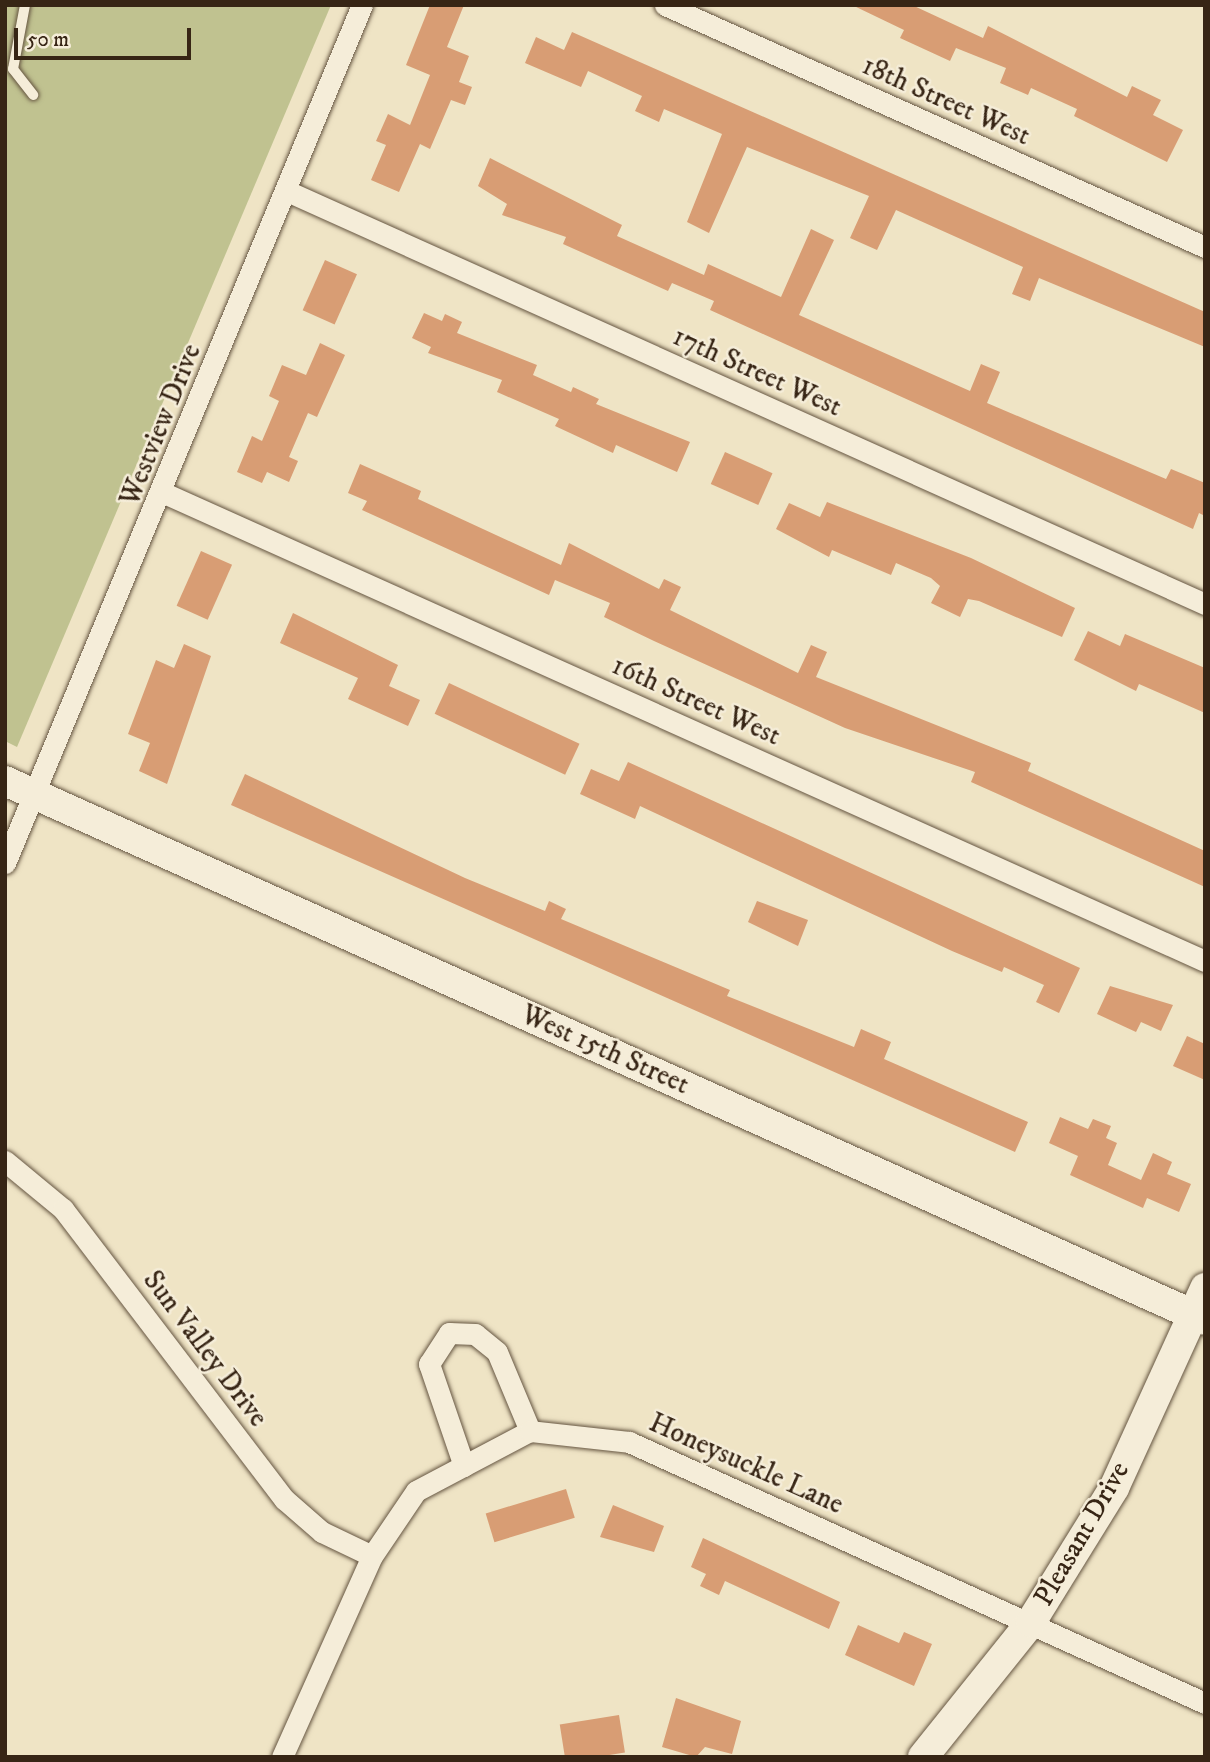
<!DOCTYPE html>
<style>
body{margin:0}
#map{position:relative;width:1210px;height:1762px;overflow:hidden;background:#efe4c5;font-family:"IM FELL DW Pica",serif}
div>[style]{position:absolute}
.green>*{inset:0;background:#c0c290}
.building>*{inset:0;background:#d89d74;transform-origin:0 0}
.roads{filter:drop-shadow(0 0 2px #655541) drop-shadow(0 0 2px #655541)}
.lane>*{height:10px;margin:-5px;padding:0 5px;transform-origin:5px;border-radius:5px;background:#f5edd9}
.street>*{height:21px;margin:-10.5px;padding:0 10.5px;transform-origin:10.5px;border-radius:10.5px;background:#f5edd9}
.secondary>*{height:30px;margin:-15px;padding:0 15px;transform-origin:15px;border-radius:15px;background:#f5edd9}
span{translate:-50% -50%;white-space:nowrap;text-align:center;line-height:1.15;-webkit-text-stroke:5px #f5edd9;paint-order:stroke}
.street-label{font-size:28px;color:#372515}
.frame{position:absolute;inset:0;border:7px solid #372515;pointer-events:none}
.scale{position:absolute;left:14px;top:28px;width:177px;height:32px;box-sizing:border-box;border:4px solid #372515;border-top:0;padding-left:9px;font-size:21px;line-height:24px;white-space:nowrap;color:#372515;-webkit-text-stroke:5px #f5edd9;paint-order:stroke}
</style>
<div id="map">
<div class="green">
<div style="clip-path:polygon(5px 5px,331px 5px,17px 747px,5px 741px)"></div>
</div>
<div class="building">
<div style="clip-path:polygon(430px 5px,464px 5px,447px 47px,469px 56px,459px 82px,472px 87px,465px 105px,451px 100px,430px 149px,420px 144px,399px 192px,371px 180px,386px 145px,376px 141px,388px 114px,410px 125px,430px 75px,406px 65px)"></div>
<div style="clip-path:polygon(852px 5px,912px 5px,983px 38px,988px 26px,1127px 97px,1132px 86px,1161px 100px,1153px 115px,1183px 130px,1167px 162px,1074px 116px,1077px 109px,1031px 88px,1028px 95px,1000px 83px,1006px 68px,956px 48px,950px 61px,900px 38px,904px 30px)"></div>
<div style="clip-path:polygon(572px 32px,1205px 312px,1205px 347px,1039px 278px,1030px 301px,1012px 294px,1023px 267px,896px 210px,877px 250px,850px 238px,869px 196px,747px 147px,709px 233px,687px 222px,722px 134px,664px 109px,659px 122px,635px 111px,642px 96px,588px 71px,581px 87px,525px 63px,536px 37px,564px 50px)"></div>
<div style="clip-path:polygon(490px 158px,622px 225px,617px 236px,704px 275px,708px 264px,781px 297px,811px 229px,834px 240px,799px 315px,970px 391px,981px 364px,1000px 372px,987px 403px,1166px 479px,1171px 469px,1205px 483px,1205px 516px,1199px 513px,1193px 529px,710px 310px,714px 301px,672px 283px,668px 291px,563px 244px,566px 237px,502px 215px,507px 204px,478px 186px)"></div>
<div style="left:325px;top:260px;width:35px;height:55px;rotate:24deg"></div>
<div style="clip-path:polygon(424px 313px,442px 321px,445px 314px,462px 322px,457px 333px,537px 365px,533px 375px,571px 392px,573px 387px,599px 399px,596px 404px,690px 442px,677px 472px,616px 445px,613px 453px,555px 426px,559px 419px,497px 392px,502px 380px,428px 353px,431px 347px,412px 338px)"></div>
<div style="clip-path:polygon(320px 343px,345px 355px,317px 417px,308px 413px,289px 457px,298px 461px,289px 482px,267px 472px,262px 483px,237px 472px,252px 436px,262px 441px,279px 401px,269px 396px,282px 365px,306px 375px)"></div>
<div style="left:725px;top:452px;width:52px;height:35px;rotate:24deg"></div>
<div style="clip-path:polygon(360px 464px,421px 491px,418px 499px,561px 565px,569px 543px,659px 589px,664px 579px,681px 587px,670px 610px,798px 673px,811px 645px,827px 652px,816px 677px,1031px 763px,1028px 771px,1205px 851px,1205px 887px,971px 782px,975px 772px,845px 728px,654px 641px,604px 617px,610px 603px,555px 580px,549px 595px,362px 510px,367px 501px,348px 493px)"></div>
<div style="clip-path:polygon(827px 502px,971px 558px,1075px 608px,1062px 637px,979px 601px,968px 599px,960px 617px,931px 603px,940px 586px,931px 578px,896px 563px,891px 575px,832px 550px,829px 557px,776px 529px,789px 503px,820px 517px)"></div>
<div style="left:201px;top:551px;width:34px;height:60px;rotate:24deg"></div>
<div style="clip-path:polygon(293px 613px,398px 665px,389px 686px,420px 700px,408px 726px,348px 699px,358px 678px,280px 643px)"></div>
<div style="clip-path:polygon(1088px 631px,1120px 646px,1125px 634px,1205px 668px,1205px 713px,1139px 684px,1136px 691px,1074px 660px)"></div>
<div style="clip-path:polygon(184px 644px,211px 656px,167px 784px,139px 771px,150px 743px,128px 734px,156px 660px,174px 668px)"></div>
<div style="left:449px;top:683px;width:144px;height:34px;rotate:25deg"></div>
<div style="clip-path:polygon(628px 762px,1080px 968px,1059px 1013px,1036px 1002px,1044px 985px,1004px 967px,1002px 972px,952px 951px,640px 806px,635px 819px,580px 794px,591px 769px,619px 781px)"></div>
<div style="clip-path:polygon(245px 774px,465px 878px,545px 911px,549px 901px,566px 909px,561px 919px,730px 990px,727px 996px,854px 1047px,861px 1029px,891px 1042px,884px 1059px,1028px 1122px,1015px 1152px,231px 805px)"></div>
<div style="clip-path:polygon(757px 901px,808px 920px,798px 946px,748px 922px)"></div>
<div style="clip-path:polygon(1110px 986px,1173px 1005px,1161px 1031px,1141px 1022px,1136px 1032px,1097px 1014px)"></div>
<div style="clip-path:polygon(1187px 1036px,1205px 1044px,1205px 1080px,1173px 1066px)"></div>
<div style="clip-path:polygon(1060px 1117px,1088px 1129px,1093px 1119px,1111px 1126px,1106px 1138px,1117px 1143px,1108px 1165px,1141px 1180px,1153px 1153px,1172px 1162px,1167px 1174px,1191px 1184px,1179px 1212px,1147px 1198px,1143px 1208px,1070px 1175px,1078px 1156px,1049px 1143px)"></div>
<div style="left:566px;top:1489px;width:30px;height:84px;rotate:73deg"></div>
<div style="clip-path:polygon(613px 1505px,664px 1526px,654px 1552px,600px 1537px)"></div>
<div style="clip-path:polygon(703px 1538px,840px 1602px,829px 1629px,725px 1581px,719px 1595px,700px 1586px,706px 1574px,691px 1567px)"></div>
<div style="clip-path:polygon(858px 1625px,899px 1643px,904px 1632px,932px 1644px,914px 1686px,845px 1655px)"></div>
<div style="clip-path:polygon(676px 1698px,741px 1721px,732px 1754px,705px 1747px,696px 1757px,662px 1747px)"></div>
<div style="left:619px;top:1715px;width:38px;height:60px;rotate:81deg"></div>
</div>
<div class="roads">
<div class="lane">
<div style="left:25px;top:5px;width:65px;rotate:100.6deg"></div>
<div style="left:13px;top:69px;width:33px;rotate:52deg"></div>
</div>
<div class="street">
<div style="left:665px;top:5px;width:592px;rotate:24.14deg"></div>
<div style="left:287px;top:191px;width:1007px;rotate:24.22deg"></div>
<div style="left:164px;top:493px;width:1141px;rotate:24.21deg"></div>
<div style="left:5px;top:863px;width:929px;rotate:-67.41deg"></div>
<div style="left:5px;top:1161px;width:75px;rotate:39.6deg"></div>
<div style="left:63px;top:1209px;width:365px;rotate:52.7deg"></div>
<div style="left:284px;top:1499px;width:50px;rotate:41deg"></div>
<div style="left:322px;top:1532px;width:55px;rotate:25.6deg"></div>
<div style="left:464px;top:1466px;width:108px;rotate:-108.9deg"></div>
<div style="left:429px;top:1364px;width:37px;rotate:-57deg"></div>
<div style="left:449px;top:1333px;width:26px;rotate:2deg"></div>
<div style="left:475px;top:1334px;width:28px;rotate:39deg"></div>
<div style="left:497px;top:1352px;width:86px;rotate:67.3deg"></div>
<div style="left:282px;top:1757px;width:220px;rotate:-65.9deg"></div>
<div style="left:372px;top:1556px;width:78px;rotate:-55.9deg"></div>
<div style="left:416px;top:1491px;width:129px;rotate:-27.8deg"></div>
<div style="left:530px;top:1431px;width:100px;rotate:6.3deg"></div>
<div style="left:629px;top:1442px;width:632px;rotate:24.38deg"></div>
</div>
<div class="secondary">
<div style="left:5px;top:781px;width:1315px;rotate:24.19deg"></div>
<div style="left:923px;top:1757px;width:173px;rotate:-51.3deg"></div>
<div style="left:1031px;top:1622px;width:158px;rotate:-58.2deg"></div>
<div style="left:1114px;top:1488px;width:220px;rotate:-65.5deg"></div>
</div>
</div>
<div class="street-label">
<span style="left:946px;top:101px;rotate:24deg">18th Street West</span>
<span style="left:757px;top:372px;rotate:24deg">17th Street West</span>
<span style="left:161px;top:425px;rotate:-68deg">Westview Drive</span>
<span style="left:696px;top:701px;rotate:24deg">16th Street West</span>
<span style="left:605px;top:1050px;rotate:24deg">West 15th Street</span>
<span style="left:205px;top:1349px;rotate:53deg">Sun Valley Drive</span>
<span style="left:746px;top:1464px;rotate:24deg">Honeysuckle Lane</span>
<span style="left:1082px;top:1534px;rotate:-60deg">Pleasant Drive</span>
</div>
<div class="frame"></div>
<div class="scale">50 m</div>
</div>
